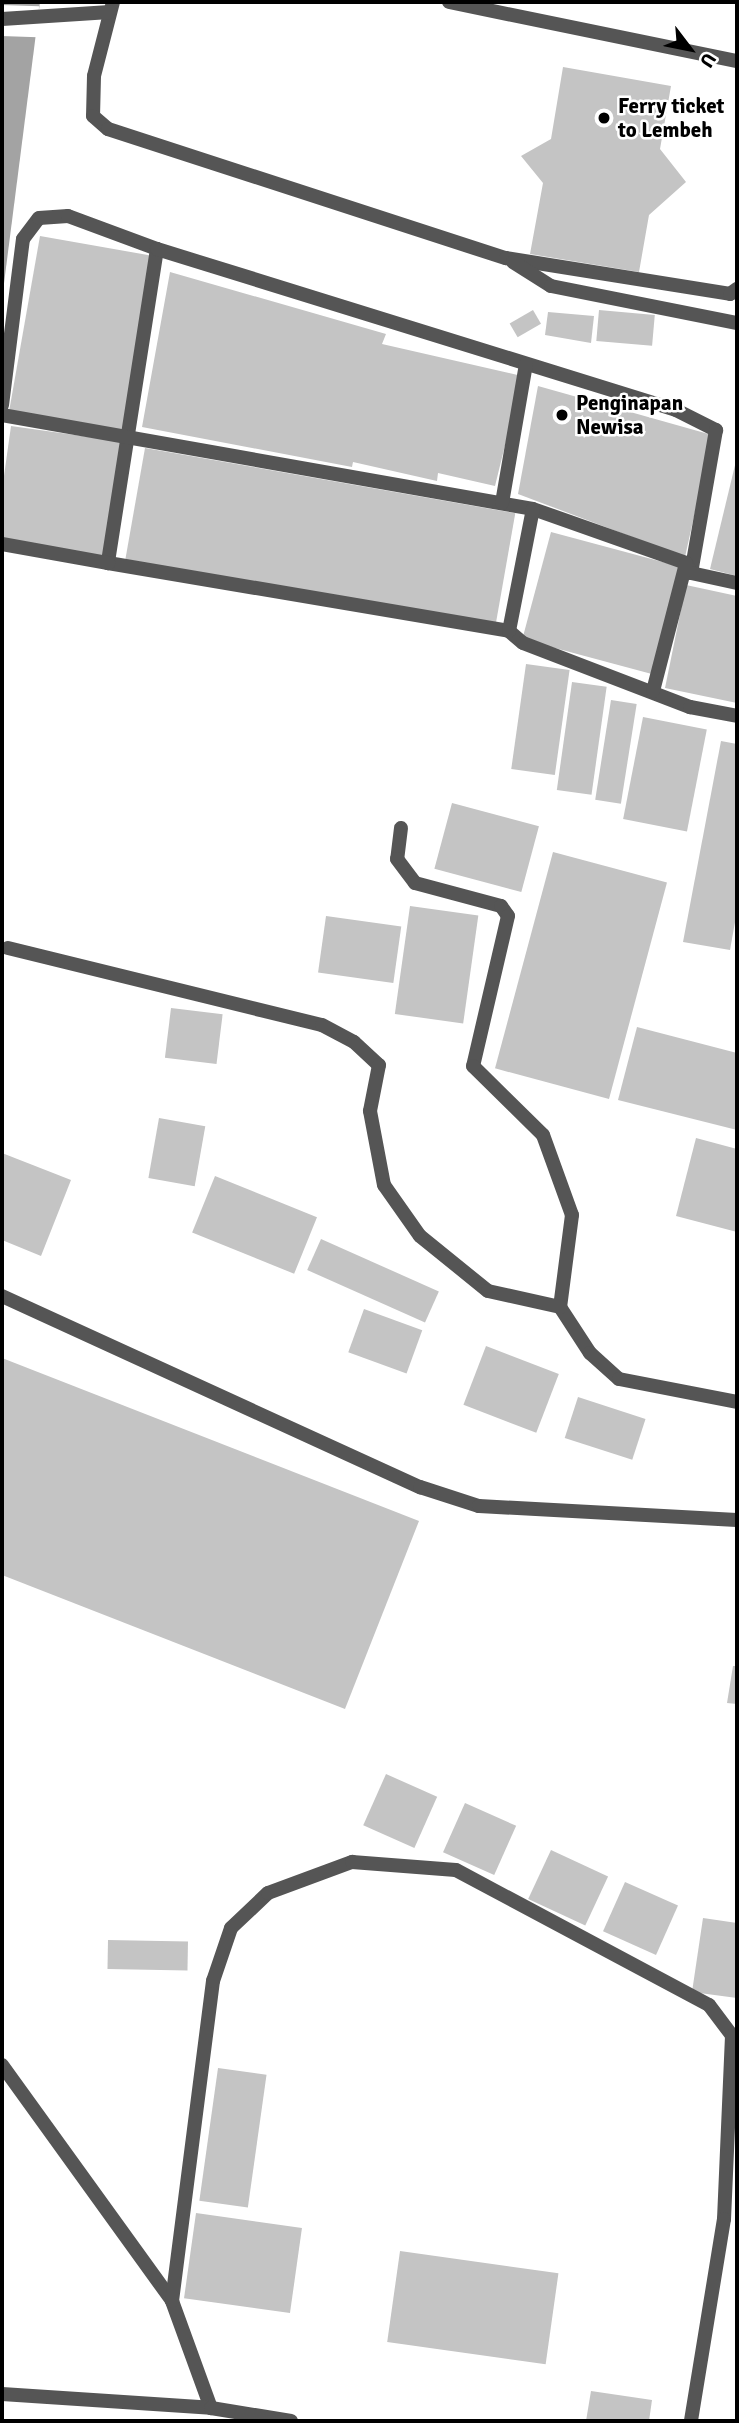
<!DOCTYPE html>
<style>
body{margin:0}
#map{position:relative;width:739px;height:2423px;overflow:hidden;background:#fff;font-family:Signika,sans-serif}
div>[style]{position:absolute}
.water>*{inset:0;background:#a3a3a3}
.pier>*{inset:0;background:#fff;transform-origin:0 0}
.building>*{inset:0;background:#c4c4c4;transform-origin:0 0}
.service>*{height:14px;margin:-7px;padding:0 7px;transform-origin:7px;border-radius:7px;background:#555}
.minor>*{height:14px;margin:-7px;padding:0 7px;transform-origin:7px;border-radius:7px;background:#555}
.dots>*{width:19px;height:19px;translate:-50% -50%;box-sizing:border-box;border:4px solid #fff;border-radius:50%}
span{translate:-50% -50%;white-space:nowrap;text-align:center;line-height:1.15;-webkit-text-stroke:5px #fff;paint-order:stroke}
.poi-label{font-size:21px;color:#000;font-weight:700}
.left{translate:0 -50%;text-align:left}
.frame{position:absolute;inset:0;border:4px solid #000;pointer-events:none}
.north{position:absolute;left:655px;top:14px;width:70px;height:70px;-webkit-text-stroke:5px #fff;paint-order:stroke;rotate:122deg;font-size:19px;font-weight:700;line-height:28px;text-align:center;color:#000}
.north::after{content:'';display:block;margin:auto;width:24px;height:32px;background:#000;clip-path:polygon(50% 0,100% 100%,50% 72%,0 100%)}
</style>
<div id="map">
<div class="water">
<div style="clip-path:polygon(2px 2px,40px 2px,2px 299px)"></div>
</div>
<div class="pier">
<div style="left:2px;top:5px;width:37px;height:31px;rotate:2deg"></div>
</div>
<div class="building">
<div style="clip-path:polygon(563px 67px,671px 86px,660px 149px,686px 182px,649px 215px,639px 272px,530px 254px,543px 183px,521px 156px,551px 139px)"></div>
<div style="left:40px;top:236px;width:116px;height:179px;rotate:10deg"></div>
<div style="clip-path:polygon(170px 272px,386px 334px,382px 344px,522px 376px,495px 486px,438px 473px,437px 481px,353px 462px,352px 467px,142px 427px)"></div>
<div style="left:533px;top:310px;width:16px;height:27px;rotate:60deg"></div>
<div style="left:599px;top:310px;width:56px;height:31px;rotate:5deg"></div>
<div style="clip-path:polygon(548px 312px,594px 316px,591px 343px,545px 335px)"></div>
<div style="clip-path:polygon(538px 386px,712px 435px,685px 557px,518px 494px)"></div>
<div style="left:11px;top:426px;width:113px;height:117px;rotate:8deg"></div>
<div style="left:145px;top:448px;width:376px;height:115px;rotate:10deg"></div>
<div style="clip-path:polygon(736px 461px,737px 461px,737px 576px,710px 569px)"></div>
<div style="left:551px;top:532px;width:136px;height:111px;rotate:15deg"></div>
<div style="clip-path:polygon(686px 585px,737px 596px,737px 703px,665px 688px)"></div>
<div style="left:526px;top:664px;width:44px;height:106px;rotate:8deg"></div>
<div style="left:572px;top:682px;width:35px;height:109px;rotate:8deg"></div>
<div style="left:611px;top:700px;width:26px;height:101px;rotate:9deg"></div>
<div style="left:643px;top:717px;width:65px;height:104px;rotate:11deg"></div>
<div style="clip-path:polygon(721px 741px,737px 744px,737px 911px,730px 950px,683px 942px)"></div>
<div style="left:452px;top:803px;width:90px;height:68px;rotate:15deg"></div>
<div style="left:553px;top:852px;width:118px;height:224px;rotate:15deg"></div>
<div style="left:410px;top:906px;width:69px;height:109px;rotate:8deg"></div>
<div style="left:326px;top:916px;width:76px;height:57px;rotate:8deg"></div>
<div style="left:171px;top:1008px;width:52px;height:50px;rotate:7deg"></div>
<div style="clip-path:polygon(637px 1027px,737px 1053px,737px 1130px,618px 1100px)"></div>
<div style="left:159px;top:1118px;width:47px;height:61px;rotate:10deg"></div>
<div style="clip-path:polygon(696px 1138px,737px 1149px,737px 1232px,676px 1216px)"></div>
<div style="clip-path:polygon(2px 1153px,71px 1180px,41px 1256px,2px 1240px)"></div>
<div style="left:215px;top:1176px;width:110px;height:61px;rotate:22deg"></div>
<div style="left:321px;top:1239px;width:129px;height:34px;rotate:24deg"></div>
<div style="left:364px;top:1309px;width:62px;height:46px;rotate:20deg"></div>
<div style="left:486px;top:1346px;width:78px;height:63px;rotate:21deg"></div>
<div style="clip-path:polygon(2px 1358px,419px 1521px,345px 1709px,2px 1575px)"></div>
<div style="left:578px;top:1397px;width:71px;height:43px;rotate:18deg"></div>
<div style="clip-path:polygon(733px 1666px,737px 1666px,737px 1704px,727px 1703px)"></div>
<div style="left:386px;top:1774px;width:56px;height:56px;rotate:24deg"></div>
<div style="left:465px;top:1803px;width:56px;height:54px;rotate:24deg"></div>
<div style="left:551px;top:1850px;width:63px;height:54px;rotate:25deg"></div>
<div style="left:625px;top:1882px;width:58px;height:54px;rotate:24deg"></div>
<div style="clip-path:polygon(703px 1918px,737px 1923px,737px 1998px,692px 1992px)"></div>
<div style="left:108px;top:1940px;width:80px;height:29px;rotate:1deg"></div>
<div style="left:218px;top:2068px;width:49px;height:134px;rotate:8deg"></div>
<div style="left:196px;top:2213px;width:107px;height:86px;rotate:8deg"></div>
<div style="left:400px;top:2251px;width:160px;height:92px;rotate:8deg"></div>
<div style="clip-path:polygon(591px 2391px,652px 2400px,649px 2421px,586px 2421px)"></div>
</div>
<div class="service">
<div style="left:113px;top:2px;width:76px;rotate:104.4deg"></div>
<div style="left:94px;top:76px;width:40px;rotate:91.4deg"></div>
<div style="left:93px;top:116px;width:20px;rotate:41deg"></div>
<div style="left:108px;top:129px;width:418px;rotate:18deg"></div>
<div style="left:506px;top:258px;width:227px;rotate:9.1deg"></div>
<div style="left:730px;top:294px;width:9px;rotate:-36deg"></div>
<div style="left:449px;top:2px;width:294px;rotate:11.6deg"></div>
<div style="left:2px;top:19px;width:108px;rotate:-3.7deg"></div>
<div style="left:513px;top:262px;width:45px;rotate:32.3deg"></div>
<div style="left:551px;top:286px;width:190px;rotate:11.3deg"></div>
<div style="left:401px;top:828px;width:31px;rotate:97deg"></div>
<div style="left:397px;top:859px;width:30px;rotate:53deg"></div>
<div style="left:415px;top:883px;width:89px;rotate:15deg"></div>
<div style="left:501px;top:906px;width:12px;rotate:55deg"></div>
<div style="left:508px;top:916px;width:154px;rotate:103.1deg"></div>
<div style="left:473px;top:1066px;width:98px;rotate:44.6deg"></div>
<div style="left:543px;top:1135px;width:85px;rotate:70.1deg"></div>
<div style="left:572px;top:1215px;width:93px;rotate:97.4deg"></div>
<div style="left:560px;top:1307px;width:55px;rotate:56.9deg"></div>
<div style="left:590px;top:1353px;width:39px;rotate:42deg"></div>
<div style="left:619px;top:1379px;width:120px;rotate:11deg"></div>
<div style="left:8px;top:948px;width:323px;rotate:13.8deg"></div>
<div style="left:322px;top:1025px;width:36px;rotate:28deg"></div>
<div style="left:354px;top:1042px;width:34px;rotate:43deg"></div>
<div style="left:379px;top:1065px;width:47px;rotate:101.1deg"></div>
<div style="left:370px;top:1111px;width:75px;rotate:79.3deg"></div>
<div style="left:384px;top:1185px;width:62px;rotate:54.8deg"></div>
<div style="left:420px;top:1236px;width:87px;rotate:39deg"></div>
<div style="left:488px;top:1291px;width:74px;rotate:12.5deg"></div>
<div style="left:2px;top:1296px;width:460px;rotate:24.6deg"></div>
<div style="left:420px;top:1487px;width:62px;rotate:17.9deg"></div>
<div style="left:479px;top:1506px;width:258px;rotate:3.1deg"></div>
<div style="left:2px;top:2065px;width:291px;rotate:54.2deg"></div>
<div style="left:172px;top:2301px;width:114px;rotate:70deg"></div>
<div style="left:172px;top:2301px;width:323px;rotate:-82.7deg"></div>
<div style="left:213px;top:1981px;width:56px;rotate:-71.2deg"></div>
<div style="left:231px;top:1928px;width:51px;rotate:-43.4deg"></div>
<div style="left:268px;top:1893px;width:90px;rotate:-20.3deg"></div>
<div style="left:352px;top:1862px;width:104px;rotate:4.4deg"></div>
<div style="left:456px;top:1870px;width:287px;rotate:28.1deg"></div>
<div style="left:709px;top:2005px;width:39px;rotate:53deg"></div>
<div style="left:732px;top:2036px;width:183px;rotate:92.5deg"></div>
<div style="left:724px;top:2219px;width:205px;rotate:99.3deg"></div>
<div style="left:2px;top:2394px;width:209px;rotate:3.8deg"></div>
<div style="left:211px;top:2408px;width:81px;rotate:9.2deg"></div>
</div>
<div class="minor">
<div style="left:157px;top:249px;width:318px;rotate:98.9deg"></div>
<div style="left:108px;top:563px;width:407px;rotate:9.6deg"></div>
<div style="left:509px;top:631px;width:18px;rotate:41deg"></div>
<div style="left:523px;top:643px;width:179px;rotate:21deg"></div>
<div style="left:690px;top:707px;width:48px;rotate:10.8deg"></div>
<div style="left:2px;top:405px;width:167px;rotate:-82.8deg"></div>
<div style="left:23px;top:239px;width:26px;rotate:-53deg"></div>
<div style="left:39px;top:218px;width:29px;rotate:-4deg"></div>
<div style="left:68px;top:216px;width:95px;rotate:20.3deg"></div>
<div style="left:157px;top:249px;width:543px;rotate:17.23deg"></div>
<div style="left:676px;top:410px;width:45px;rotate:26.6deg"></div>
<div style="left:716px;top:430px;width:145px;rotate:99.9deg"></div>
<div style="left:2px;top:415px;width:539px;rotate:10.04deg"></div>
<div style="left:533px;top:509px;width:162px;rotate:19.4deg"></div>
<div style="left:686px;top:563px;width:11px;rotate:63deg"></div>
<div style="left:691px;top:573px;width:47px;rotate:12.3deg"></div>
<div style="left:502px;top:503px;width:141px;rotate:-80.2deg"></div>
<div style="left:2px;top:544px;width:108px;rotate:10.2deg"></div>
<div style="left:509px;top:631px;width:124px;rotate:-78.9deg"></div>
<div style="left:653px;top:691px;width:132px;rotate:-75.5deg"></div>
</div>
<div class="dots">
<div style="left:604px;top:118px;background:#000"></div>
<div style="left:562px;top:415px;background:#000"></div>
</div>
<div class="poi-label">
<span class="left" style="left:618px;top:118px">Ferry ticket<br>to Lembeh</span>
<span class="left" style="left:576px;top:415px">Penginapan<br>Newisa</span>
</div>
<div class="frame"></div>
<div class="north">U</div>
</div>
